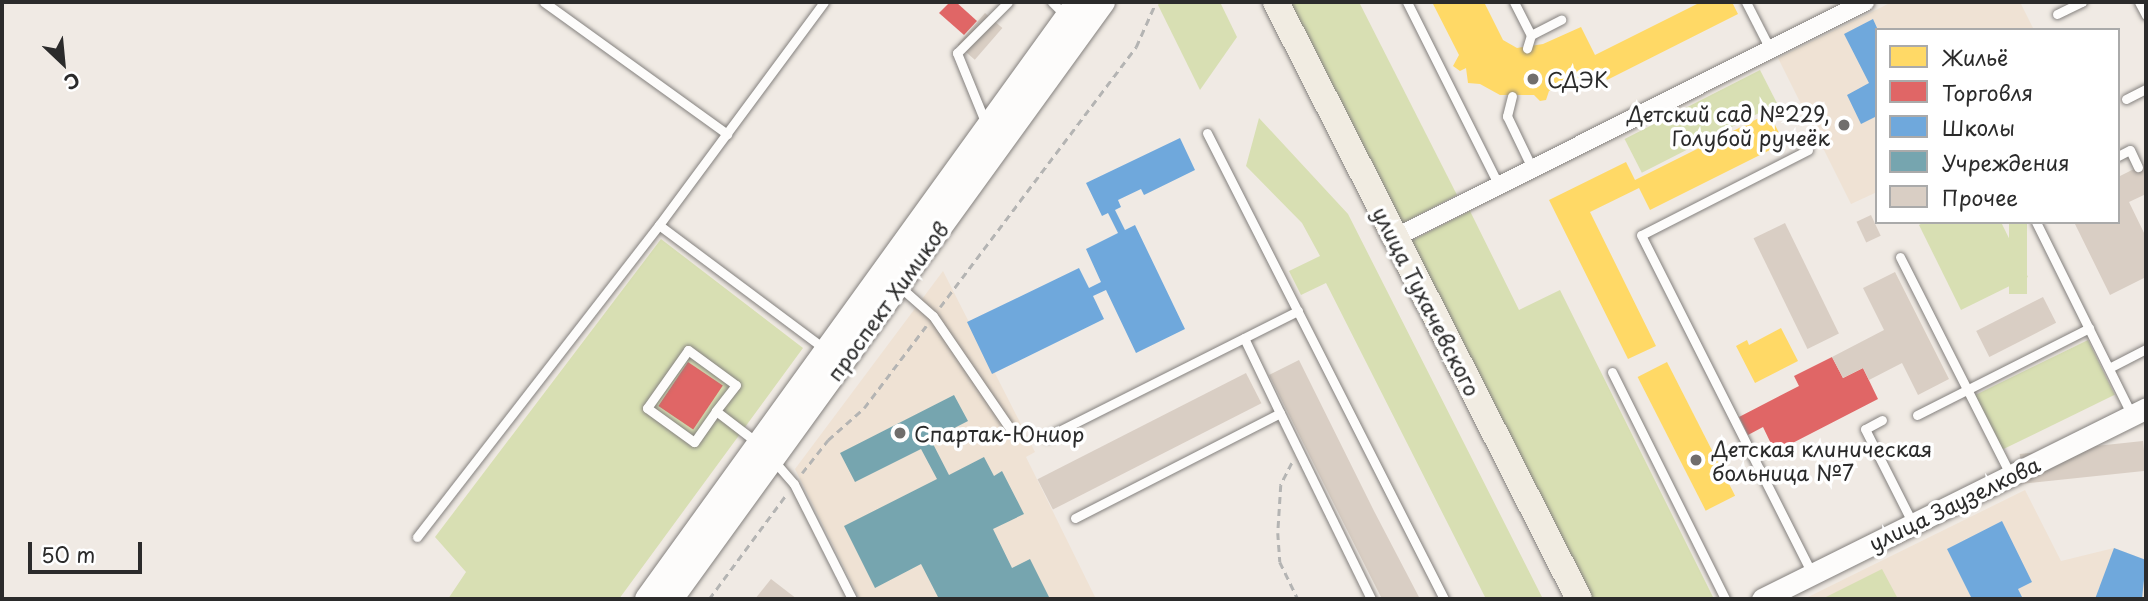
<!DOCTYPE html>
<meta charset="utf-8">
<style>
body{margin:0}
#map{position:relative;width:2148px;height:601px;overflow:hidden;background:#f0eae4;font-family:"Playpen Sans",sans-serif}
div>[style]{position:absolute}
.built>*{inset:0;background:#efe2d4}
.green>*{inset:0;background:#d8dfb3;transform-origin:0 0}
.homes>*{inset:0;background:#ffd966;transform-origin:0 0}
.shops>*{inset:0;background:#e06666;transform-origin:0 0}
.schools>*{inset:0;background:#6fa8dc}
.public>*{inset:0;background:#76a5af}
.building>*{inset:0;background:#d9cec4;transform-origin:0 0}
.path>*{height:2.5px;margin-top:-1.25px;transform-origin:0;background:repeating-linear-gradient(90deg,#b4b4b3 0 7px,transparent 0 12px)}
.roads{filter:drop-shadow(0 0 2px #84817e) drop-shadow(0 0 2px #84817e)}
.service>*{height:9px;margin:-4.5px;padding:0 4.5px;transform-origin:4.5px;border-radius:4.5px;background:#fdfcfb}
.minor>*{height:18px;margin:-9px;padding:0 9px;transform-origin:9px;border-radius:9px;background:#fdfcfb}
.tertiary>*{height:21px;margin:-10.5px;padding:0 10.5px;transform-origin:10.5px;border-radius:10.5px;background:#fdfcfb}
.secondary>*{height:24px;margin:-12px;padding:0 12px;transform-origin:12px;border-radius:12px;background:#fdfcfb}
.primary>*{height:26px;margin:-13px;padding:0 13px;transform-origin:13px;border-radius:13px;background:#f1ece2}
.dots>*{width:19px;height:19px;translate:-50% -50%;box-sizing:border-box;border:4px solid #fff;border-radius:50%}
span{translate:-50% -50%;white-space:nowrap;text-align:center;line-height:1.15;-webkit-text-stroke:7px #fff;paint-order:stroke}
.poi-label{font-size:21px;color:#2b2b2b}
.left{translate:0 -50%;text-align:left}
.right{translate:-100% -50%;text-align:right}
.street-label{font-size:21px;color:#2b2b2b}
.frame{position:absolute;inset:0;border:4px solid #2b2b2b;pointer-events:none}
.legend{position:absolute;left:1875px;top:28px;width:245px;height:196px;box-sizing:border-box;background:#fff;border:2px solid #aaa;margin:0;padding:9px 12px;list-style:none;font-size:21px;color:#2b2b2b}
.legend li{display:flex;align-items:center;gap:14px;height:35px}
.legend b{width:35px;border:2px solid #aaa}
.north{position:absolute;left:28px;top:28px;width:70px;height:70px;-webkit-text-stroke:5px #fff;paint-order:stroke;rotate:154deg;font-size:19px;font-weight:700;line-height:28px;text-align:center;color:#2b2b2b}
.north::after{content:'';display:block;margin:auto;width:24px;height:32px;background:#2b2b2b;clip-path:polygon(50% 0,100% 100%,50% 72%,0 100%)}
.scale{position:absolute;left:28px;top:542px;width:114px;height:32px;box-sizing:border-box;border:4px solid #2b2b2b;border-top:0;padding-left:9px;font-size:21px;line-height:24px;white-space:nowrap;color:#2b2b2b;-webkit-text-stroke:5px #fff;paint-order:stroke}
</style>
<div id="map">
<div class="built">
<div style="clip-path:polygon(1892px 2px,2020px 2px,2034px 30px,1877px 30px,1877px 192px,1851px 204px,1778px 58px)"></div>
<div style="clip-path:polygon(943px 271px,1035px 452px,1026px 457px,1096px 599px,860px 599px,795px 469px)"></div>
<div style="clip-path:polygon(2025px 490px,2061px 561px,2114px 548px,2146px 560px,2146px 599px,1804px 599px)"></div>
</div>
<div class="green">
<div style="clip-path:polygon(1160px 2px,1220px 2px,1237px 37px,1200px 90px,1158px 5px)"></div>
<div style="clip-path:polygon(1287px 2px,1359px 2px,1457px 195px,1401px 224px)"></div>
<div style="left:1760px;top:70px;width:38px;height:152px;rotate:63deg"></div>
<div style="clip-path:polygon(1259px 118px,1348px 214px,1543px 599px,1486px 599px,1326px 283px,1301px 295px,1289px 271px,1320px 256px,1302px 223px,1246px 166px)"></div>
<div style="clip-path:polygon(1470px 211px,1519px 310px,1560px 290px,1714px 599px,1587px 599px,1409px 242px)"></div>
<div style="clip-path:polygon(1924px 222px,2001px 222px,2028px 277px,1961px 310px,1919px 225px)"></div>
<div style="left:2009px;top:222px;width:18px;height:72px"></div>
<div style="clip-path:polygon(661px 239px,803px 348px,619px 599px,448px 599px,466px 572px,435px 537px)"></div>
<div style="left:2088px;top:340px;width:61px;height:126px;rotate:64deg"></div>
<div style="clip-path:polygon(1882px 569px,1898px 599px,1822px 599px)"></div>
</div>
<div class="homes">
<div style="clip-path:polygon(1432px 2px,1484px 2px,1503px 40px,1517px 48px,1543px 44px,1581px 27px,1595px 55px,1701px 2px,1732px 2px,1738px 14px,1607px 80px,1602px 68px,1549px 91px,1546px 100px,1540px 101px,1534px 95px,1500px 95px,1480px 84px,1468px 83px,1466px 68px,1460px 71px,1453px 66px,1459px 55px)"></div>
<div style="clip-path:polygon(1769px 113px,1784px 143px,1650px 210px,1639px 188px,1590px 212px,1656px 346px,1628px 359px,1549px 200px,1626px 162px,1635px 180px)"></div>
<div style="clip-path:polygon(1781px 328px,1798px 361px,1755px 383px,1736px 346px,1747px 340px,1749px 345px)"></div>
<div style="left:1667px;top:362px;width:150px;height:33px;rotate:63deg"></div>
</div>
<div class="shops">
<div style="clip-path:polygon(950px 2px,956px 2px,977px 21px,964px 35px,939px 13px)"></div>
<div style="clip-path:polygon(1832px 357px,1843px 378px,1863px 368px,1878px 399px,1775px 452px,1763px 427px,1748px 435px,1739px 417px,1799px 386px,1794px 376px)"></div>
<div style="left:688px;top:362px;width:42px;height:53px;rotate:34deg"></div>
</div>
<div class="schools">
<div style="clip-path:polygon(1873px 19px,1878px 30px,1877px 116px,1861px 124px,1847px 95px,1869px 83px,1844px 34px)"></div>
<div style="clip-path:polygon(1180px 138px,1195px 170px,1144px 195px,1141px 189px,1118px 200px,1121px 207px,1115px 210px,1125px 230px,1135px 225px,1185px 329px,1136px 353px,1106px 290px,1093px 296px,1104px 319px,992px 374px,967px 322px,1079px 268px,1089px 288px,1101px 282px,1086px 249px,1118px 233px,1108px 213px,1102px 216px,1086px 183px)"></div>
<div style="clip-path:polygon(2002px 521px,2032px 582px,2018px 589px,2023px 599px,1972px 599px,1947px 549px)"></div>
<div style="clip-path:polygon(2114px 548px,2146px 560px,2142px 599px,2095px 599px)"></div>
</div>
<div class="public">
<div style="clip-path:polygon(954px 395px,968px 421px,931px 440px,949px 475px,984px 457px,994px 476px,1002px 471px,1024px 514px,993px 529px,1012px 568px,1030px 559px,1050px 599px,939px 599px,921px 564px,875px 588px,844px 526px,937px 479px,921px 449px,855px 482px,840px 453px)"></div>
</div>
<div class="building">
<div style="left:985px;top:13px;width:23px;height:42px;rotate:41deg"></div>
<div style="clip-path:polygon(2146px 163px,2146px 194px,2129px 202px,2146px 237px,2146px 277px,2110px 295px,2074px 222px,2118px 222px,2118px 177px)"></div>
<div style="left:1871px;top:215px;width:23px;height:16px;rotate:65deg"></div>
<div style="left:1785px;top:223px;width:123px;height:35px;rotate:64deg"></div>
<div style="clip-path:polygon(1895px 272px,1949px 379px,1918px 395px,1902px 363px,1869px 380px,1863px 368px,1843px 378px,1832px 357px,1884px 330px,1863px 288px)"></div>
<div style="left:2043px;top:297px;width:29px;height:75px;rotate:63deg"></div>
<div style="clip-path:polygon(1299px 360px,1374px 511px,1420px 599px,1382px 599px,1345px 526px,1269px 375px)"></div>
<div style="left:1246px;top:373px;width:34px;height:234px;rotate:63deg"></div>
<div style="left:2143px;top:441px;width:30px;height:124px;rotate:84deg"></div>
<div style="clip-path:polygon(771px 579px,797px 599px,755px 599px)"></div>
</div>
<div class="path">
<div style="left:940px;top:307px;width:326px;rotate:-53deg"></div>
<div style="left:1136px;top:47px;width:49px;rotate:-66deg"></div>
<div style="left:1292px;top:463px;width:25px;rotate:117deg"></div>
<div style="left:1281px;top:485px;width:48px;rotate:93.6deg"></div>
<div style="left:1278px;top:533px;width:29px;rotate:86deg"></div>
<div style="left:1280px;top:562px;width:41px;rotate:64.1deg"></div>
<div style="left:802px;top:473px;width:42px;rotate:-51.8deg"></div>
<div style="left:828px;top:440px;width:48px;rotate:-41.6deg"></div>
<div style="left:864px;top:408px;width:103px;rotate:-52.9deg"></div>
<div style="left:709px;top:599px;width:129px;rotate:-53.5deg"></div>
</div>
<div class="roads">
<div class="service">
<div style="left:544px;top:2px;width:226px;rotate:35.8deg"></div>
<div style="left:824px;top:2px;width:277px;rotate:126.5deg"></div>
<div style="left:659px;top:225px;width:207px;rotate:36.8deg"></div>
<div style="left:1052px;top:2px;width:20px;rotate:45deg"></div>
<div style="left:1407px;top:2px;width:203px;rotate:63.4deg"></div>
<div style="left:1514px;top:2px;width:37px;rotate:63deg"></div>
<div style="left:1531px;top:35px;width:14px;rotate:107deg"></div>
<div style="left:1746px;top:2px;width:53px;rotate:62.9deg"></div>
<div style="left:2139px;top:2px;width:15px;rotate:62deg"></div>
<div style="left:2057px;top:14px;width:28px;rotate:-26deg"></div>
<div style="left:1531px;top:35px;width:34px;rotate:-27deg"></div>
<div style="left:1512px;top:96px;width:21px;rotate:104deg"></div>
<div style="left:1507px;top:116px;width:58px;rotate:64.3deg"></div>
<div style="left:2126px;top:99px;width:22px;rotate:-27deg"></div>
<div style="left:986px;top:124px;width:77px;rotate:-112.2deg"></div>
<div style="left:957px;top:53px;width:72px;rotate:-45deg"></div>
<div style="left:1207px;top:133px;width:523px;rotate:63.04deg"></div>
<div style="left:1808px;top:150px;width:187px;rotate:153deg"></div>
<div style="left:1641px;top:235px;width:379px;rotate:63.2deg"></div>
<div style="left:2118px;top:156px;width:13px;rotate:-27deg"></div>
<div style="left:2130px;top:150px;width:19px;rotate:65deg"></div>
<div style="left:2036px;top:222px;width:216px;rotate:63.6deg"></div>
<div style="left:1900px;top:257px;width:243px;rotate:63.1deg"></div>
<div style="left:899px;top:286px;width:45px;rotate:41.4deg"></div>
<div style="left:933px;top:316px;width:138px;rotate:55.6deg"></div>
<div style="left:1244px;top:338px;width:83px;rotate:64.4deg"></div>
<div style="left:2109px;top:368px;width:42px;rotate:-27.2deg"></div>
<div style="left:1612px;top:372px;width:254px;rotate:63.5deg"></div>
<div style="left:716px;top:411px;width:38px;rotate:125deg"></div>
<div style="left:694px;top:442px;width:58px;rotate:-144.1deg"></div>
<div style="left:647px;top:408px;width:71px;rotate:-54.7deg"></div>
<div style="left:688px;top:350px;width:59px;rotate:36.1deg"></div>
<div style="left:736px;top:385px;width:33px;rotate:128deg"></div>
<div style="left:716px;top:411px;width:54px;rotate:37.5deg"></div>
<div style="left:1917px;top:415px;width:193px;rotate:-26.8deg"></div>
<div style="left:1882px;top:420px;width:19px;rotate:152deg"></div>
<div style="left:1865px;top:429px;width:104px;rotate:63.2deg"></div>
<div style="left:1047px;top:437px;width:281px;rotate:-26.7deg"></div>
<div style="left:774px;top:461px;width:30px;rotate:49deg"></div>
<div style="left:794px;top:484px;width:129px;rotate:63.2deg"></div>
<div style="left:1075px;top:518px;width:230px;rotate:-27.1deg"></div>
<div style="left:1280px;top:413px;width:207px;rotate:63.9deg"></div>
<div style="left:417px;top:537px;width:395px;rotate:-52.2deg"></div>
</div>
<div class="minor">
<div style="left:1394px;top:238px;width:527px;rotate:-26.61deg"></div>
</div>
<div class="tertiary">
<div style="left:1762px;top:599px;width:429px;rotate:-26.4deg"></div>
</div>
<div class="secondary">
<div style="left:647px;top:599px;width:736px;rotate:-54.17deg"></div>
<div style="left:671px;top:599px;width:737px;rotate:-54.11deg"></div>
</div>
<div class="primary">
<div style="left:1276px;top:2px;width:669px;rotate:63.09deg"></div>
</div>
</div>
<div class="dots">
<div style="left:1533px;top:79px;background:#706e6c"></div>
<div style="left:1844px;top:125px;background:#706e6c"></div>
<div style="left:900px;top:433px;background:#706e6c"></div>
<div style="left:1696px;top:460px;background:#706e6c"></div>
</div>
<div class="poi-label">
<span class="left" style="left:1547px;top:79px">СДЭК</span>
<span class="right" style="left:1830px;top:125px">Детский сад №229,<br>Голубой ручеёк</span>
<span class="left" style="left:914px;top:433px">Спартак-Юниор</span>
<span class="left" style="left:1712px;top:460px">Детская клиническая<br>больница №7</span>
</div>
<div class="street-label">
<span style="left:887px;top:301px;rotate:-54deg">проспект Химиков</span>
<span style="left:1427px;top:301px;rotate:63deg">улица Тухачевского</span>
<span style="left:1954px;top:503px;rotate:-26deg">улица Заузелкова</span>
</div>
<div class="frame"></div>
<ul class="legend">
<li><b style="height:19px;background:#ffd966"></b>Жильё</li>
<li><b style="height:19px;background:#e06666"></b>Торговля</li>
<li><b style="height:19px;background:#6fa8dc"></b>Школы</li>
<li><b style="height:19px;background:#76a5af"></b>Учреждения</li>
<li><b style="height:19px;background:#d9cec4"></b>Прочее</li>
</ul>
<div class="north">С</div>
<div class="scale">50 m</div>
</div>
